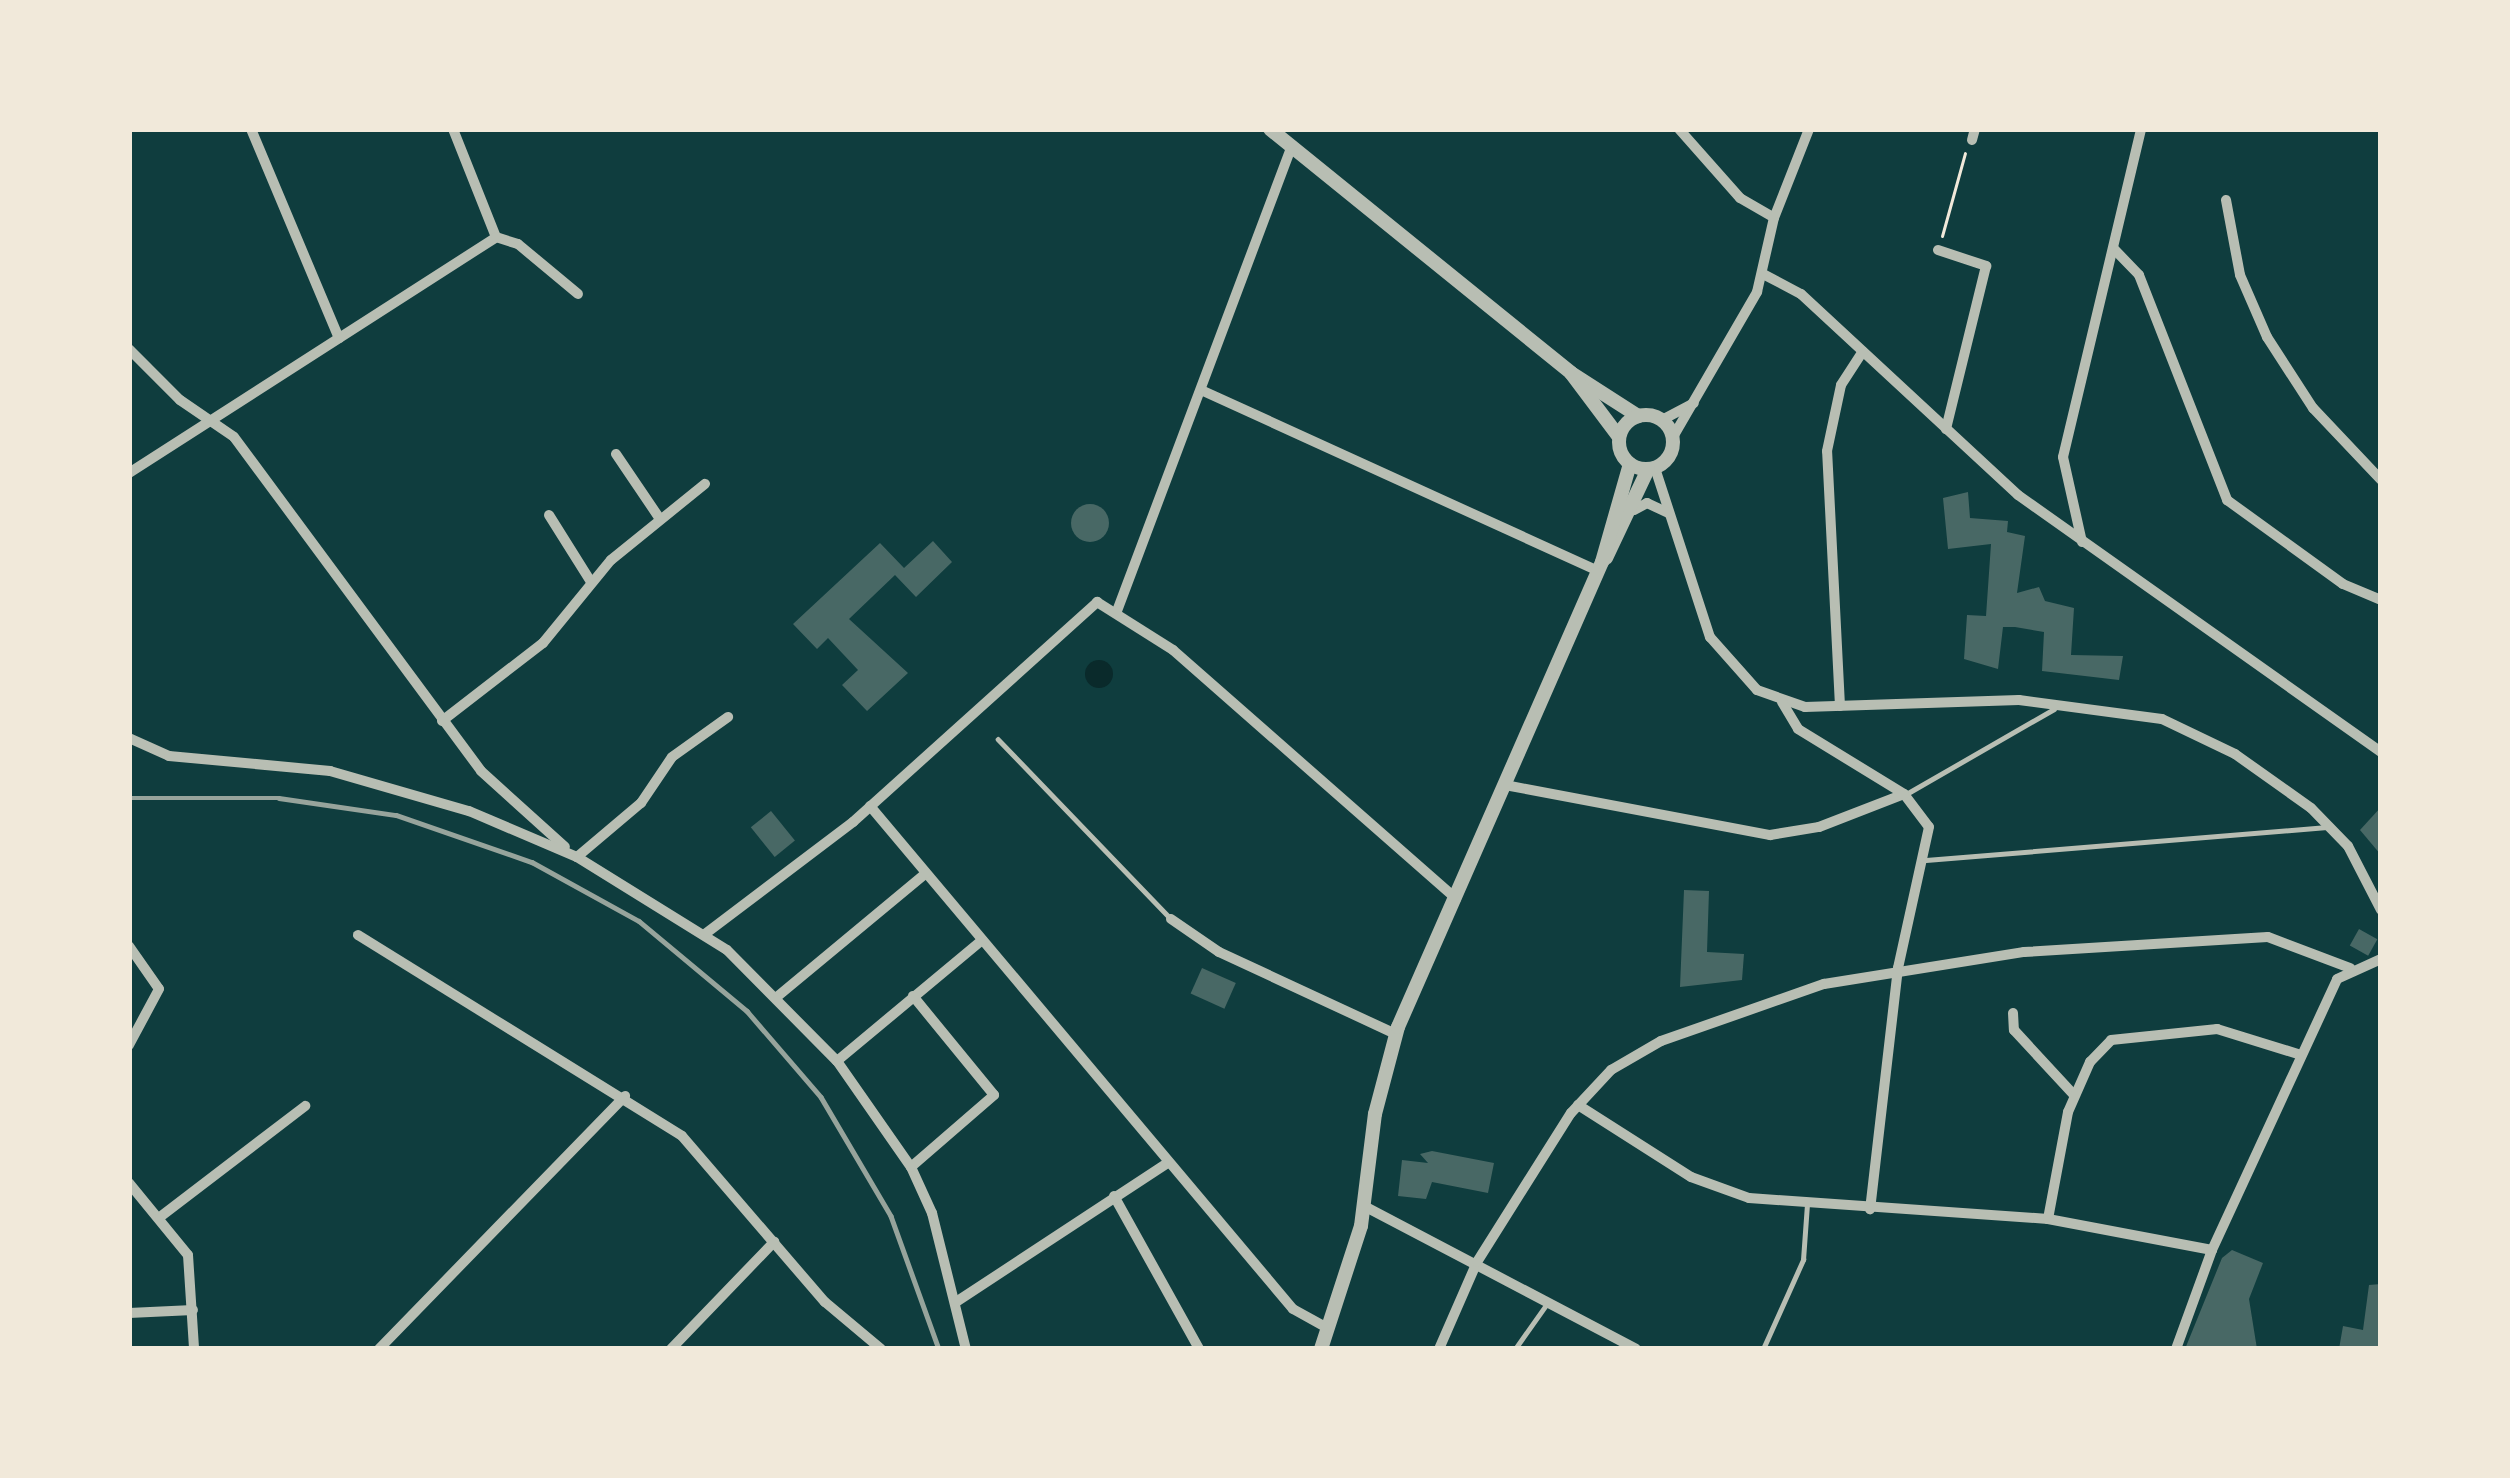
<!DOCTYPE html>
<style>
body{margin:0}
#map{position:relative;width:2510px;height:1478px;overflow:hidden;background:#0f3d3e;font-family:Helvetica,sans-serif}
div>[style]{position:absolute}
.water>*{inset:0;background:#0a2a2b}
.round{border-radius:50%}
.building>*{inset:0;background:#486865;transform-origin:0 0}
.path>*{height:3px;margin:-1.5px;padding:0 1.5px;transform-origin:1.5px;border-radius:1.5px;background:#f1e9da}
.service>*{height:4.5px;margin:-2.25px;padding:0 2.25px;transform-origin:2.25px;border-radius:2.25px;background:#b8beb3}
.minor>*{height:10px;margin:-5px;padding:0 5px;transform-origin:5px;border-radius:5px;background:#b8beb3}
.tertiary>*{height:14px;margin:-7px;padding:0 7px;transform-origin:7px;border-radius:7px;background:#b8beb3}
.tertiary>.ring{margin:-7px;padding:0;box-sizing:content-box;background:none;border:14px solid #b8beb3;border-radius:50%}
.rail>*{height:4.5px;margin:-2.25px;padding:0 2.25px;transform-origin:2.25px;border-radius:2.25px;background:#97a49c}
span{translate:-50% -50%;white-space:nowrap;text-align:center;line-height:1.15;-webkit-text-stroke:12px #f1e9da;paint-order:stroke}
.frame{position:absolute;inset:0;border:132px solid #f1e9da;pointer-events:none}
</style>
<div id="map">
<div class="water">
<div class="round" style="left:1085px;top:660px;width:28px;height:28px"></div>
</div>
<div class="building">
<div style="clip-path:polygon(1968px 492px,1970px 518px,2008px 521px,2007px 532px,2025px 536px,2017px 593px,2039px 587px,2045px 601px,2074px 608px,2071px 655px,2123px 656px,2119px 680px,2042px 671px,2044px 632px,2015px 627px,2003px 627px,1998px 669px,1964px 659px,1967px 615px,1986px 616px,1991px 544px,1948px 549px,1943px 498px)"></div>
<div class="round" style="left:1071px;top:504px;width:38px;height:38px"></div>
<div style="clip-path:polygon(933px 541px,952px 562px,916px 597px,895px 575px,849px 619px,908px 673px,867px 711px,842px 685px,858px 670px,828px 638px,817px 649px,793px 624px,880px 543px,904px 568px)"></div>
<div style="clip-path:polygon(2381px 807px,2381px 855px,2360px 830px)"></div>
<div style="left:771px;top:811px;width:38px;height:26px;rotate:51deg"></div>
<div style="clip-path:polygon(1684px 890px,1709px 891px,1707px 952px,1744px 954px,1742px 980px,1680px 987px)"></div>
<div style="left:2359px;top:929px;width:21px;height:19px;rotate:29deg"></div>
<div style="left:1202px;top:968px;width:37px;height:28px;rotate:24deg"></div>
<div style="clip-path:polygon(1432px 1151px,1494px 1163px,1488px 1193px,1432px 1182px,1426px 1199px,1398px 1196px,1402px 1160px,1428px 1163px,1420px 1154px)"></div>
<div style="clip-path:polygon(2232px 1250px,2263px 1263px,2249px 1299px,2257px 1349px,2185px 1349px,2222px 1258px)"></div>
<div style="clip-path:polygon(2381px 1284px,2381px 1349px,2339px 1349px,2343px 1326px,2363px 1330px,2369px 1285px)"></div>
</div>
<div class="path">
<div style="left:1942px;top:236px;width:86px;rotate:-74.5deg"></div>
</div>
<div class="service">
<div style="left:998px;top:739px;width:250px;rotate:46.1deg"></div>
<div style="left:1908px;top:793px;width:168px;rotate:-29.9deg"></div>
<div style="left:1926px;top:860px;width:402px;rotate:-4.7deg"></div>
<div style="left:1515px;top:1349px;width:54px;rotate:-54.8deg"></div>
<div style="left:1763px;top:1349px;width:98px;rotate:-65.8deg"></div>
<div style="left:1803px;top:1260px;width:56px;rotate:-85.9deg"></div>
</div>
<div class="minor">
<div style="left:251px;top:129px;width:227px;rotate:67.2deg"></div>
<div style="left:453px;top:129px;width:116px;rotate:68.3deg"></div>
<div style="left:1679px;top:129px;width:92px;rotate:48.5deg"></div>
<div style="left:1740px;top:198px;width:39px;rotate:30deg"></div>
<div style="left:1972px;top:140px;width:11px;rotate:-75deg"></div>
<div style="left:2226px;top:200px;width:76px;rotate:79.4deg"></div>
<div style="left:2240px;top:275px;width:68px;rotate:66.5deg"></div>
<div style="left:2267px;top:337px;width:85px;rotate:57.1deg"></div>
<div style="left:2313px;top:408px;width:99px;rotate:46.6deg"></div>
<div style="left:496px;top:237px;width:23px;rotate:18deg"></div>
<div style="left:518px;top:244px;width:78px;rotate:39.8deg"></div>
<div style="left:2114px;top:249px;width:36px;rotate:46deg"></div>
<div style="left:2139px;top:275px;width:242px;rotate:68.6deg"></div>
<div style="left:2227px;top:500px;width:143px;rotate:35.9deg"></div>
<div style="left:2343px;top:584px;width:41px;rotate:22.8deg"></div>
<div style="left:1938px;top:250px;width:51px;rotate:18.4deg"></div>
<div style="left:1986px;top:266px;width:168px;rotate:103.8deg"></div>
<div style="left:1763px;top:274px;width:43px;rotate:27.8deg"></div>
<div style="left:1801px;top:294px;width:296px;rotate:42.8deg"></div>
<div style="left:2018px;top:495px;width:445px;rotate:35.3deg"></div>
<div style="left:129px;top:349px;width:72px;rotate:45deg"></div>
<div style="left:180px;top:400px;width:65px;rotate:34.4deg"></div>
<div style="left:234px;top:437px;width:415px;rotate:53.5deg"></div>
<div style="left:481px;top:771px;width:113px;rotate:42.1deg"></div>
<div style="left:1201px;top:390px;width:436px;rotate:24.5deg"></div>
<div style="left:1662px;top:420px;width:36px;rotate:-28deg"></div>
<div style="left:1673px;top:437px;width:168px;rotate:-59.9deg"></div>
<div style="left:1757px;top:292px;width:76px;rotate:-77.1deg"></div>
<div style="left:1774px;top:218px;width:96px;rotate:-68.5deg"></div>
<div style="left:616px;top:454px;width:78px;rotate:55.9deg"></div>
<div style="left:1655px;top:468px;width:178px;rotate:72deg"></div>
<div style="left:1710px;top:637px;width:71px;rotate:48.4deg"></div>
<div style="left:1757px;top:690px;width:51px;rotate:19.5deg"></div>
<div style="left:1805px;top:707px;width:214px;rotate:-1.9deg"></div>
<div style="left:2019px;top:700px;width:144px;rotate:7.6deg"></div>
<div style="left:2162px;top:719px;width:81px;rotate:25.6deg"></div>
<div style="left:2235px;top:754px;width:93px;rotate:35.4deg"></div>
<div style="left:2311px;top:808px;width:53px;rotate:45.8deg"></div>
<div style="left:2348px;top:846px;width:72px;rotate:62.7deg"></div>
<div style="left:129px;top:473px;width:436px;rotate:-32.7deg"></div>
<div style="left:1634px;top:510px;width:15px;rotate:-28deg"></div>
<div style="left:1647px;top:503px;width:23px;rotate:25deg"></div>
<div style="left:549px;top:515px;width:79px;rotate:57.9deg"></div>
<div style="left:2082px;top:542px;width:87px;rotate:-102.6deg"></div>
<div style="left:2063px;top:457px;width:337px;rotate:-76.6deg"></div>
<div style="left:1117px;top:611px;width:496px;rotate:-69.4deg"></div>
<div style="left:1782px;top:702px;width:31px;rotate:59deg"></div>
<div style="left:1798px;top:729px;width:124px;rotate:31.5deg"></div>
<div style="left:1904px;top:794px;width:41px;rotate:52.9deg"></div>
<div style="left:1929px;top:827px;width:144px;rotate:102.4deg"></div>
<div style="left:1898px;top:968px;width:243px;rotate:96.6deg"></div>
<div style="left:1840px;top:706px;width:255px;rotate:-92.9deg"></div>
<div style="left:1827px;top:451px;width:67px;rotate:-78deg"></div>
<div style="left:1841px;top:385px;width:40px;rotate:-57.1deg"></div>
<div style="left:442px;top:721px;width:128px;rotate:-37.7deg"></div>
<div style="left:543px;top:643px;width:107px;rotate:-50.7deg"></div>
<div style="left:611px;top:560px;width:121px;rotate:-39deg"></div>
<div style="left:129px;top:738px;width:44px;rotate:24.2deg"></div>
<div style="left:169px;top:756px;width:162px;rotate:5.3deg"></div>
<div style="left:330px;top:771px;width:145px;rotate:16.1deg"></div>
<div style="left:469px;top:811px;width:117px;rotate:23.1deg"></div>
<div style="left:577px;top:857px;width:176px;rotate:31.8deg"></div>
<div style="left:727px;top:950px;width:156px;rotate:45.3deg"></div>
<div style="left:837px;top:1061px;width:129px;rotate:55.1deg"></div>
<div style="left:911px;top:1167px;width:51px;rotate:65.5deg"></div>
<div style="left:932px;top:1213px;width:140px;rotate:76deg"></div>
<div style="left:1505px;top:785px;width:270px;rotate:10.7deg"></div>
<div style="left:1770px;top:835px;width:50px;rotate:-9.3deg"></div>
<div style="left:1819px;top:827px;width:91px;rotate:-21.2deg"></div>
<div style="left:870px;top:806px;width:657px;rotate:49.94deg"></div>
<div style="left:1293px;top:1309px;width:39px;rotate:29deg"></div>
<div style="left:577px;top:857px;width:84px;rotate:-40.2deg"></div>
<div style="left:641px;top:803px;width:55px;rotate:-56deg"></div>
<div style="left:672px;top:757px;width:69px;rotate:-35.5deg"></div>
<div style="left:1171px;top:919px;width:58px;rotate:34.5deg"></div>
<div style="left:1219px;top:952px;width:195px;rotate:24.9deg"></div>
<div style="left:705px;top:934px;width:186px;rotate:-37.1deg"></div>
<div style="left:853px;top:822px;width:329px;rotate:-42deg"></div>
<div style="left:1097px;top:602px;width:90px;rotate:32.3deg"></div>
<div style="left:1173px;top:650px;width:377px;rotate:41.3deg"></div>
<div style="left:358px;top:935px;width:381px;rotate:31.8deg"></div>
<div style="left:682px;top:1136px;width:219px;rotate:49.3deg"></div>
<div style="left:825px;top:1302px;width:73px;rotate:40deg"></div>
<div style="left:129px;top:946px;width:52px;rotate:55.1deg"></div>
<div style="left:159px;top:989px;width:64px;rotate:118.2deg"></div>
<div style="left:778px;top:996px;width:192px;rotate:-39.7deg"></div>
<div style="left:2013px;top:1013px;width:17px;rotate:87deg"></div>
<div style="left:2014px;top:1030px;width:88px;rotate:47.3deg"></div>
<div style="left:837px;top:1061px;width:189px;rotate:-39.8deg"></div>
<div style="left:1578px;top:1105px;width:134px;rotate:32.5deg"></div>
<div style="left:1691px;top:1177px;width:62px;rotate:19.9deg"></div>
<div style="left:1749px;top:1198px;width:300px;rotate:4deg"></div>
<div style="left:2048px;top:1219px;width:167px;rotate:10.7deg"></div>
<div style="left:911px;top:1167px;width:110px;rotate:-40.9deg"></div>
<div style="left:994px;top:1095px;width:128px;rotate:-129.3deg"></div>
<div style="left:129px;top:1183px;width:93px;rotate:50.7deg"></div>
<div style="left:188px;top:1255px;width:94px;rotate:86.3deg"></div>
<div style="left:1114px;top:1196px;width:175px;rotate:60.9deg"></div>
<div style="left:1364px;top:1206px;width:307px;rotate:27.7deg"></div>
<div style="left:160px;top:1217px;width:183px;rotate:-37.4deg"></div>
<div style="left:2048px;top:1219px;width:109px;rotate:-79.4deg"></div>
<div style="left:2068px;top:1112px;width:55px;rotate:-66.3deg"></div>
<div style="left:2090px;top:1062px;width:30px;rotate:-46deg"></div>
<div style="left:2111px;top:1040px;width:107px;rotate:-5.9deg"></div>
<div style="left:2217px;top:1029px;width:88px;rotate:17.2deg"></div>
<div style="left:956px;top:1302px;width:254px;rotate:-33.3deg"></div>
<div style="left:129px;top:1313px;width:64px;rotate:-2.7deg"></div>
<div style="left:379px;top:1349px;width:353px;rotate:-45.8deg"></div>
<div style="left:671px;top:1349px;width:149px;rotate:-46.1deg"></div>
<div style="left:1439px;top:1349px;width:95px;rotate:-66.4deg"></div>
<div style="left:1477px;top:1262px;width:176px;rotate:-57.8deg"></div>
<div style="left:1571px;top:1113px;width:59px;rotate:-47.1deg"></div>
<div style="left:1611px;top:1070px;width:58px;rotate:-30.1deg"></div>
<div style="left:1661px;top:1041px;width:173px;rotate:-19.3deg"></div>
<div style="left:1824px;top:984px;width:203px;rotate:-9.1deg"></div>
<div style="left:2024px;top:952px;width:244px;rotate:-3.5deg"></div>
<div style="left:2268px;top:937px;width:88px;rotate:20.7deg"></div>
<div style="left:2176px;top:1349px;width:105px;rotate:-70deg"></div>
<div style="left:2212px;top:1250px;width:298px;rotate:-65.2deg"></div>
<div style="left:2337px;top:979px;width:48px;rotate:-24.4deg"></div>
</div>
<div class="tertiary">
<div style="left:1270px;top:129px;width:387px;rotate:39deg"></div>
<div style="left:1571px;top:373px;width:80px;rotate:32.7deg"></div>
<div style="left:1571px;top:373px;width:80px;rotate:53.1deg"></div>
<div class="ring" style="left:1619px;top:415px;width:40px;height:40px"></div>
<div style="left:1606px;top:558px;width:98px;rotate:-64.7deg"></div>
<div style="left:1321px;top:1349px;width:129px;rotate:-72deg"></div>
<div style="left:1361px;top:1226px;width:113px;rotate:-82.9deg"></div>
<div style="left:1375px;top:1114px;width:90px;rotate:-75.2deg"></div>
<div style="left:1398px;top:1027px;width:508px;rotate:-66.31deg"></div>
<div style="left:1602px;top:562px;width:102px;rotate:-74.1deg"></div>
</div>
<div class="rail">
<div style="left:129px;top:798px;width:150px"></div>
<div style="left:279px;top:798px;width:118px;rotate:8.3deg"></div>
<div style="left:396px;top:815px;width:144px;rotate:19.1deg"></div>
<div style="left:532px;top:862px;width:122px;rotate:28.9deg"></div>
<div style="left:639px;top:921px;width:141px;rotate:39.8deg"></div>
<div style="left:747px;top:1011px;width:113px;rotate:49.3deg"></div>
<div style="left:821px;top:1097px;width:138px;rotate:59.5deg"></div>
<div style="left:891px;top:1216px;width:141px;rotate:70.2deg"></div>
</div>
<div class="frame"></div>
</div>
